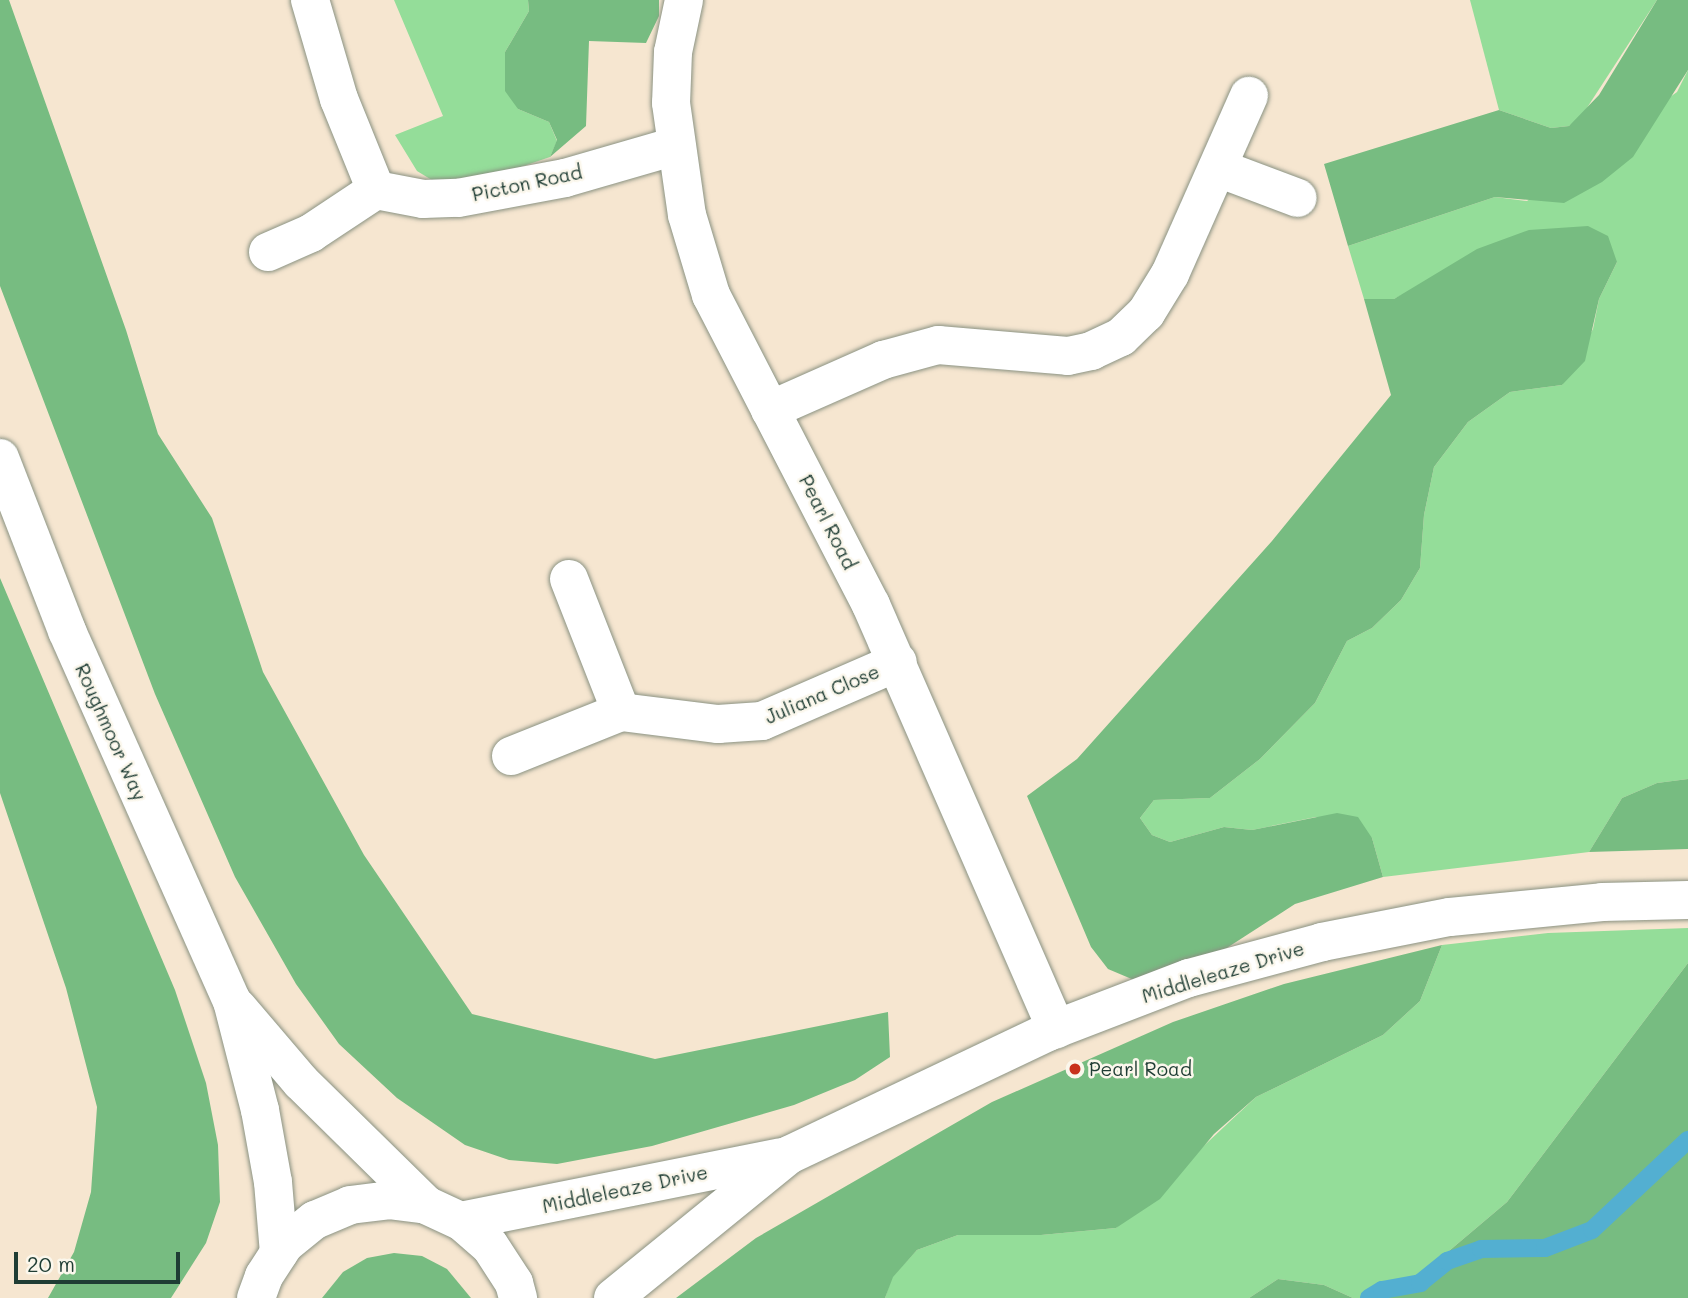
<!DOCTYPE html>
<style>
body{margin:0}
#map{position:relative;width:1688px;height:1298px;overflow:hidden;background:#f6e6d0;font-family:Mali,sans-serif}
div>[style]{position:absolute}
.green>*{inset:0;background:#94dd99}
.forest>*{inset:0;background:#77bc81}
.stream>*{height:18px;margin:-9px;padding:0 9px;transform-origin:9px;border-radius:9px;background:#53afd1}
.roads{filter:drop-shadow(0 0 2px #8a9282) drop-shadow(0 0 2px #8a9282)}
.minor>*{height:38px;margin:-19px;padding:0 19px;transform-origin:19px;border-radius:19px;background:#fff}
.secondary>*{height:38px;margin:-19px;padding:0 19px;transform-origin:19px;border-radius:19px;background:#fff}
.dots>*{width:19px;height:19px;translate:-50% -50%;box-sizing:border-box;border:4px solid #fbf7ec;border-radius:50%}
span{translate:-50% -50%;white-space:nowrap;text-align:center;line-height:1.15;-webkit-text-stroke:5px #fbf7ec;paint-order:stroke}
.street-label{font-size:19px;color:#1f3d34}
.poi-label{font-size:19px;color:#1f3d34}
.left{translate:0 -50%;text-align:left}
.scale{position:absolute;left:14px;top:1252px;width:166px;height:32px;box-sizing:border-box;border:4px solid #1f3d34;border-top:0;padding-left:9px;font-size:21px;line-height:24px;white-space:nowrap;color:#1f3d34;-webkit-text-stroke:5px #fbf7ec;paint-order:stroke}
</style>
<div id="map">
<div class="green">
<div style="clip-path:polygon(394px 0,528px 0,529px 11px,505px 52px,518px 109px,549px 122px,557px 141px,550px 157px,482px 180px,440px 185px,417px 171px,395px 135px,443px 116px)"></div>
<div style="clip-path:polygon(1470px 0,1657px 0,1581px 117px,1569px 126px,1551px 128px,1499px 110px)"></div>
<div style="clip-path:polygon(1688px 70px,1688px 779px,1657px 783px,1622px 798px,1589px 852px,1383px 877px,1372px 838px,1316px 817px,1252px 830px,1224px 827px,1170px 842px,1152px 835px,1140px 818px,1154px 800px,1210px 798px,1260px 759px,1315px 703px,1347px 641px,1372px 628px,1401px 600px,1420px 568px,1424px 515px,1434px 467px,1468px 422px,1510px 392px,1562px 385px,1593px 329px,1599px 299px,1617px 262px,1435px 278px,1394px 299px,1364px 299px,1348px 246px,1495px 197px,1527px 201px,1677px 92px)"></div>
<div style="clip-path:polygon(1688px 928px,1688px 963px,1507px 1202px,1417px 1278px,1373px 1298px,1353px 1298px,1324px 1285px,1278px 1279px,1249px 1298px,885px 1298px,892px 1277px,917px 1250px,958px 1235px,1041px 1235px,1116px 1228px,1256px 1097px,1383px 1035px,1420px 1001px,1442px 945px,1548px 933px)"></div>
</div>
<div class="forest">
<div style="clip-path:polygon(0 0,9px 0,126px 330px,158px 434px,212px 518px,263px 672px,364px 855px,472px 1014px,655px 1059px,888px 1012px,890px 1057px,855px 1080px,794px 1105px,652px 1146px,557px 1164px,509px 1160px,465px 1145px,397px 1098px,339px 1044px,296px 984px,235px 877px,155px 694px,0 286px)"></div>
<div style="clip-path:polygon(528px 0,659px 0,659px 16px,646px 43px,589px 41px,586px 126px,550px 157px,557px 140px,549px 122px,518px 109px,505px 91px,505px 52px,529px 11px)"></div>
<div style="clip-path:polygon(1657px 0,1688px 0,1688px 70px,1633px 157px,1602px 182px,1564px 203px,1495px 197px,1348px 246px,1324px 164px,1499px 110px,1551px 128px,1569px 126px,1599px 95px)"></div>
<div style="clip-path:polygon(1588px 226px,1608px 236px,1617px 262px,1599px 299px,1585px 361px,1562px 385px,1510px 392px,1468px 422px,1434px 467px,1424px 515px,1420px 568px,1401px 600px,1372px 628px,1347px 641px,1315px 703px,1260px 759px,1210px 798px,1154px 800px,1140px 818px,1152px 835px,1170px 842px,1224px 827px,1252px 830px,1337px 813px,1358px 817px,1372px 838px,1383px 877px,1295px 904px,1202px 964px,1134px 980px,1108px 969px,1091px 947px,1027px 796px,1077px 759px,1272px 541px,1391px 395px,1364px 299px,1394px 299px,1477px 249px,1529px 230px)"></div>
<div style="clip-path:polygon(0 578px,175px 990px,206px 1083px,218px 1145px,220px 1202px,206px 1243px,171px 1298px,48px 1298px,74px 1252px,91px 1192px,97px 1107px,66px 988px,0 793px)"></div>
<div style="clip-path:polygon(1688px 779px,1688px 849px,1589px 852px,1622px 798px,1657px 783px)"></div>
<div style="clip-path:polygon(1442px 945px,1420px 1001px,1383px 1035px,1256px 1097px,1214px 1134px,1160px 1199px,1116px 1228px,1041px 1235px,958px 1235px,917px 1250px,893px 1277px,885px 1298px,676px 1298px,756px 1238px,992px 1102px,1173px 1022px,1284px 984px)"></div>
<div style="clip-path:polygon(1688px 963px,1688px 1298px,1373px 1298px,1417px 1278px,1507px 1202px)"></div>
<div style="clip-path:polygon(394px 1253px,422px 1256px,447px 1269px,471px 1298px,322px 1298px,343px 1272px,367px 1258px)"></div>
<div style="clip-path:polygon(1278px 1279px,1324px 1285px,1353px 1298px,1249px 1298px)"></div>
</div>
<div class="stream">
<div style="left:1369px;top:1298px;width:15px;rotate:-32deg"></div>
<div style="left:1382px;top:1290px;width:39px;rotate:-10deg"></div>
<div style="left:1420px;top:1283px;width:35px;rotate:-39deg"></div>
<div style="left:1447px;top:1261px;width:36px;rotate:-19deg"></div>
<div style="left:1481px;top:1249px;width:64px;rotate:-0.9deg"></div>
<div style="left:1545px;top:1248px;width:50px;rotate:-21deg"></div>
<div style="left:1592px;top:1230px;width:132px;rotate:-43.2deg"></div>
</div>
<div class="roads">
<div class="minor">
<div style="left:310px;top:0;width:103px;rotate:73.7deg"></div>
<div style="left:339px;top:99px;width:98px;rotate:67.9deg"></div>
<div style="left:376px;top:190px;width:48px;rotate:10.8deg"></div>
<div style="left:423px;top:199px;width:35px;rotate:-2deg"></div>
<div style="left:458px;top:198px;width:109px;rotate:-10.6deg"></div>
<div style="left:565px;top:178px;width:116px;rotate:-16.1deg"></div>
<div style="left:684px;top:0;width:53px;rotate:101.9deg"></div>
<div style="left:673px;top:52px;width:51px;rotate:92.2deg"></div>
<div style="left:671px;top:103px;width:113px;rotate:81.9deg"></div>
<div style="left:687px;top:215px;width:84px;rotate:73.3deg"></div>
<div style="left:711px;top:295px;width:349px;rotate:62.7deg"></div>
<div style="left:871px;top:605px;width:463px;rotate:66.4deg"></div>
<div style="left:1218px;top:168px;width:85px;rotate:20.6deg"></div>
<div style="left:268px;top:252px;width:47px;rotate:-23.8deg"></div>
<div style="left:311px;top:233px;width:78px;rotate:-33.5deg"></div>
<div style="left:770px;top:410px;width:124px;rotate:-23.9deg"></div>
<div style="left:883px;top:360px;width:57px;rotate:-15.3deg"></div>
<div style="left:938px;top:345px;width:130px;rotate:4.8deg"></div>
<div style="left:1068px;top:356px;width:24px;rotate:-12deg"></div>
<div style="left:1091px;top:351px;width:33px;rotate:-25deg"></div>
<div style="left:1121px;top:337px;width:35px;rotate:-44deg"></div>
<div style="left:1146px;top:313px;width:46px;rotate:-58.4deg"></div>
<div style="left:1170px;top:274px;width:195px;rotate:-66.1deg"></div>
<div style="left:569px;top:579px;width:143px;rotate:68.6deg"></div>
<div style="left:511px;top:756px;width:118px;rotate:-21.8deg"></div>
<div style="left:621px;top:712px;width:98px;rotate:7.1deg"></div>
<div style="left:718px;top:724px;width:44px;rotate:-3.9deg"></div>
<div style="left:762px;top:721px;width:148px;rotate:-23.5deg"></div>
<div style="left:461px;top:1221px;width:325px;rotate:-11.3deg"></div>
<div style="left:613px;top:1298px;width:227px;rotate:-39.1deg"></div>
<div style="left:789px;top:1155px;width:287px;rotate:-25.4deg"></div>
<div style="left:1048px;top:1032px;width:151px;rotate:-21deg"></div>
<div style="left:1189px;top:978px;width:138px;rotate:-15.1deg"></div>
<div style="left:1322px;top:942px;width:130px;rotate:-11.1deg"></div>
<div style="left:1450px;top:917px;width:153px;rotate:-5.6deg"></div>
<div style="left:1602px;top:902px;width:86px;rotate:-1.3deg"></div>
</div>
<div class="secondary">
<div style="left:0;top:458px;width:186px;rotate:68.8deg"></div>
<div style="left:67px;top:631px;width:405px;rotate:66deg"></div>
<div style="left:232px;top:1001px;width:113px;rotate:75.6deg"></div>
<div style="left:260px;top:1110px;width:73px;rotate:79.8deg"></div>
<div style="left:273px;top:1182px;width:71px;rotate:85.2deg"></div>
<div style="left:238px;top:1008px;width:97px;rotate:49.6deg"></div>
<div style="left:301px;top:1082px;width:175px;rotate:44.5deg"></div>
<div style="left:256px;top:1298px;width:23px;rotate:-70deg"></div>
<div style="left:264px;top:1276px;width:38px;rotate:-57deg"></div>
<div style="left:285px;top:1244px;width:38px;rotate:-39deg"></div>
<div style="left:315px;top:1220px;width:38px;rotate:-23deg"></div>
<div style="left:350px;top:1205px;width:38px;rotate:-7deg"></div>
<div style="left:388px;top:1200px;width:38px;rotate:7deg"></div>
<div style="left:426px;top:1205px;width:38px;rotate:25deg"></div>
<div style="left:461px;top:1221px;width:38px;rotate:41deg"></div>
<div style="left:490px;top:1246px;width:44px;rotate:57deg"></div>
<div style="left:514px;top:1283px;width:16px;rotate:75deg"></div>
</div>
</div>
<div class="dots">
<div style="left:1075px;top:1069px;background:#c8321e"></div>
</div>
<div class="street-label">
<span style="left:527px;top:183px;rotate:-12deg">Picton Road</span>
<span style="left:828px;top:522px;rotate:63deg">Pearl Road</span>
<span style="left:822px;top:694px;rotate:-23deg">Juliana Close</span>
<span style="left:111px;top:732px;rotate:66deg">Roughmoor Way</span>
<span style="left:1223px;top:972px;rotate:-17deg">Middleleaze Drive</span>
<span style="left:625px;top:1189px;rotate:-12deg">Middleleaze Drive</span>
</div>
<div class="poi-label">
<span class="left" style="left:1089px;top:1069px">Pearl Road</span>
</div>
<div class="scale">20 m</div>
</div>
